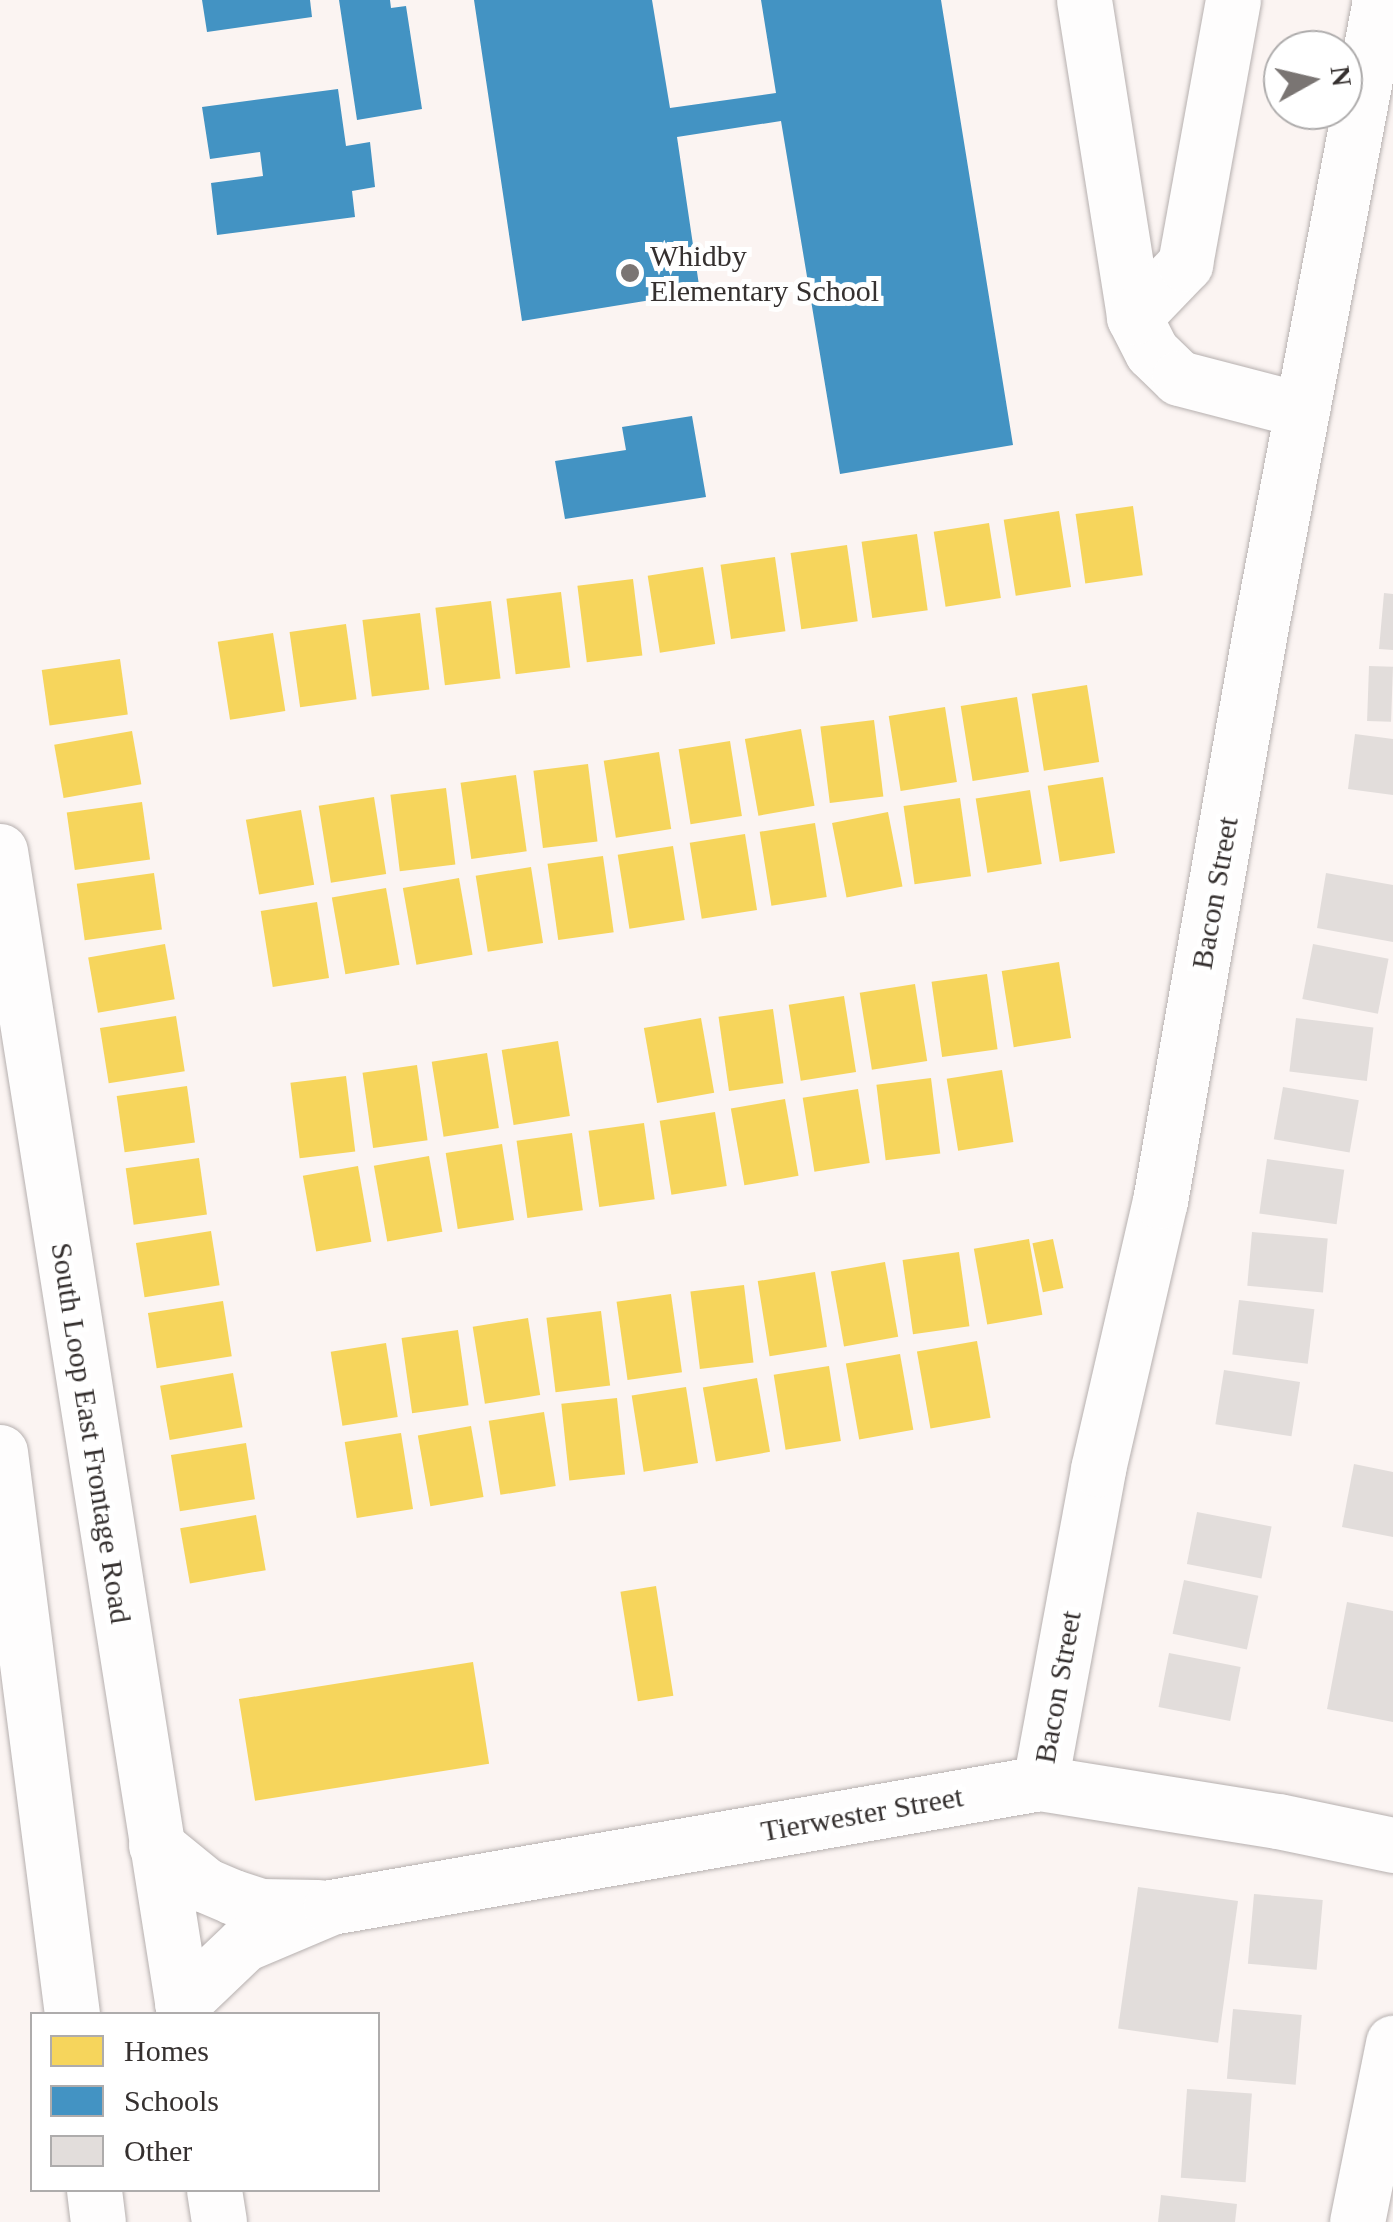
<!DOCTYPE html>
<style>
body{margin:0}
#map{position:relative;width:1393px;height:2222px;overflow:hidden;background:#fbf4f2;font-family:Georgia,serif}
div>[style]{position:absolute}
.homes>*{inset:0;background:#f6d55c;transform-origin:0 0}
.schools>*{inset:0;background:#4393c3}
.building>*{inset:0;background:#e2dddb;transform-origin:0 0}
.roads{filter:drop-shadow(0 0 2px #b6b0af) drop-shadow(0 0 2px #b6b0af)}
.minor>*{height:55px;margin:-27.5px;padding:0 27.5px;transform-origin:27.5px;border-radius:27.5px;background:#fefdfd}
.major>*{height:55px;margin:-27.5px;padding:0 27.5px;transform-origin:27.5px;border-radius:27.5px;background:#fefdfd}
.highway>*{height:55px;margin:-27.5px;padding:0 27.5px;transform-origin:27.5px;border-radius:27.5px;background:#fefdfd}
.dots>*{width:28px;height:28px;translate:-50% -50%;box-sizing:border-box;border:5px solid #fff;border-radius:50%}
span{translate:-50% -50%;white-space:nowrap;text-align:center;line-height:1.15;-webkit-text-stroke:10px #fff;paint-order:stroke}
.poi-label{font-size:30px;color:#35302f}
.left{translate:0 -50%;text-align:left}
.street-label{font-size:30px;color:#35302f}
.legend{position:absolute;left:30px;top:2012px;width:350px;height:180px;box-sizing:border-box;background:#fff;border:2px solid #aeacac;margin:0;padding:12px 18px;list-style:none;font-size:30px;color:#35302f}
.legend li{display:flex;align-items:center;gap:20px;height:50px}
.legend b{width:50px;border:2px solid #aeacac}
.north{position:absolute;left:1263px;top:30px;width:100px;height:100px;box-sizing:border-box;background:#fff;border:2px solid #aeacac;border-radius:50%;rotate:82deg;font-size:28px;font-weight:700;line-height:40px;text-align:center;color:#35302f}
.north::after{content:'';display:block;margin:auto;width:35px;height:45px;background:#7a7573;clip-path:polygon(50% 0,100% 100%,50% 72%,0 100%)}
</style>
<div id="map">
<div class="homes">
<div style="left:1133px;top:506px;width:70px;height:58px;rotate:82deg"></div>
<div style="left:1059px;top:511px;width:77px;height:56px;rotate:81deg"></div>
<div style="left:989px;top:523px;width:76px;height:56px;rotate:81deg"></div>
<div style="left:917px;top:534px;width:77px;height:56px;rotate:82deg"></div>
<div style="left:847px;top:545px;width:77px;height:57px;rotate:82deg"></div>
<div style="left:775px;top:557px;width:75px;height:55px;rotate:82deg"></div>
<div style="left:703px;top:567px;width:78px;height:56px;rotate:81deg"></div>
<div style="left:633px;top:579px;width:77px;height:56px;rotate:83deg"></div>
<div style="left:561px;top:592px;width:76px;height:55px;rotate:83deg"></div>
<div style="left:491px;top:601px;width:78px;height:56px;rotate:83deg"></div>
<div style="left:420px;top:613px;width:77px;height:58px;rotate:83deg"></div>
<div style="left:346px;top:624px;width:76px;height:57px;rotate:82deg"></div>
<div style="left:273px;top:633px;width:79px;height:56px;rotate:81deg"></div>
<div style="left:120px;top:659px;width:56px;height:79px;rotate:82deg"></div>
<div style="left:1087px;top:685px;width:78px;height:56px;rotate:81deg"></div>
<div style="left:1017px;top:697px;width:76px;height:57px;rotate:81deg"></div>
<div style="left:945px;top:707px;width:76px;height:57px;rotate:81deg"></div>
<div style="left:874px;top:720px;width:77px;height:54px;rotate:83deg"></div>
<div style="left:801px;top:729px;width:78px;height:57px;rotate:80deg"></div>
<div style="left:132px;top:731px;width:54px;height:79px;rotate:80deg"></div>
<div style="left:730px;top:741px;width:76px;height:52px;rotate:81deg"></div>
<div style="left:659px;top:752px;width:78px;height:56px;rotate:81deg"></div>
<div style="left:588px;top:764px;width:78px;height:55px;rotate:83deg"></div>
<div style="left:516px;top:775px;width:77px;height:56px;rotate:82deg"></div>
<div style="left:1103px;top:777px;width:77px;height:56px;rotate:81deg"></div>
<div style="left:446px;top:788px;width:77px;height:56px;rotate:83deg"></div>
<div style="left:1030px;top:790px;width:75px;height:55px;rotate:81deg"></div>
<div style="left:374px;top:797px;width:78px;height:56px;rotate:81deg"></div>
<div style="left:960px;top:798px;width:79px;height:57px;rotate:82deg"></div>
<div style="left:142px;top:802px;width:58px;height:76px;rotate:82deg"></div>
<div style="left:301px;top:810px;width:76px;height:56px;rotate:80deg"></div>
<div style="left:888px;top:812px;width:76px;height:57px;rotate:79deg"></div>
<div style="left:815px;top:823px;width:75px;height:56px;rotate:81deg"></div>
<div style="left:745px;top:834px;width:77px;height:56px;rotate:81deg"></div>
<div style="left:673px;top:846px;width:75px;height:56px;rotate:81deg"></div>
<div style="left:603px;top:856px;width:77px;height:56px;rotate:82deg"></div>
<div style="left:531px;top:867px;width:77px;height:56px;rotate:81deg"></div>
<div style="left:154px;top:873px;width:57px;height:78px;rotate:82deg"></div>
<div style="left:459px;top:878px;width:78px;height:57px;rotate:80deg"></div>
<div style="left:386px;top:888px;width:78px;height:55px;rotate:80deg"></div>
<div style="left:317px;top:902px;width:77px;height:57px;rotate:81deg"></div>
<div style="left:165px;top:944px;width:56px;height:78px;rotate:80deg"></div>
<div style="left:1059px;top:962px;width:77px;height:58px;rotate:81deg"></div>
<div style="left:987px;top:974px;width:76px;height:56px;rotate:82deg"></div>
<div style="left:915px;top:984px;width:78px;height:56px;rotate:81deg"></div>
<div style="left:844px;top:996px;width:77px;height:56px;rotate:81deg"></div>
<div style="left:773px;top:1009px;width:75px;height:55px;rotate:82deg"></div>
<div style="left:176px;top:1016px;width:56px;height:77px;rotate:81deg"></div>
<div style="left:701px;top:1018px;width:76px;height:58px;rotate:80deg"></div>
<div style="left:558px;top:1041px;width:76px;height:57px;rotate:81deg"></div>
<div style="left:487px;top:1053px;width:76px;height:56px;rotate:81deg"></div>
<div style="left:417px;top:1065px;width:76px;height:55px;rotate:82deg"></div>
<div style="left:1002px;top:1070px;width:73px;height:56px;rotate:81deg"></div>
<div style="left:346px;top:1076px;width:76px;height:56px;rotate:83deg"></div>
<div style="left:931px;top:1078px;width:76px;height:55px;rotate:83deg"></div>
<div style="left:187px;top:1086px;width:57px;height:71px;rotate:82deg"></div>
<div style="left:858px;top:1089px;width:75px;height:56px;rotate:81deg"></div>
<div style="left:785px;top:1099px;width:78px;height:55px;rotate:80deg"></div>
<div style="left:715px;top:1112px;width:75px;height:56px;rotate:81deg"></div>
<div style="left:644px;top:1123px;width:77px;height:56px;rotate:82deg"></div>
<div style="left:572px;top:1133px;width:78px;height:56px;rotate:82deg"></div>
<div style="left:502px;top:1144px;width:77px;height:57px;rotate:81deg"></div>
<div style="left:429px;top:1156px;width:77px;height:56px;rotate:80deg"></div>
<div style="left:199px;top:1158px;width:57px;height:74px;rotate:82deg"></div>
<div style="left:358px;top:1166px;width:77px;height:56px;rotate:80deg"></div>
<div style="left:211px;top:1231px;width:55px;height:76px;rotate:81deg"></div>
<div style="left:1029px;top:1239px;width:77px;height:56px;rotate:80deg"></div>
<div style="left:1053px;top:1239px;width:50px;height:21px;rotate:78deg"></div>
<div style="left:959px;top:1252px;width:75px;height:57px;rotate:82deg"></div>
<div style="left:885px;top:1262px;width:76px;height:55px;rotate:80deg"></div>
<div style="left:815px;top:1272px;width:76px;height:58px;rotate:81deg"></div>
<div style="left:744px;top:1285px;width:78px;height:54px;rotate:83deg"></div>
<div style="left:671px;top:1294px;width:79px;height:55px;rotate:82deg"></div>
<div style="left:223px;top:1301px;width:56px;height:76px;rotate:81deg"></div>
<div style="left:601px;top:1311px;width:75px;height:55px;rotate:83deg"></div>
<div style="left:528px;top:1318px;width:78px;height:56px;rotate:81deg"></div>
<div style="left:458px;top:1330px;width:76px;height:57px;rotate:82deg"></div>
<div style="left:977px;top:1341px;width:78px;height:61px;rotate:80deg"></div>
<div style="left:386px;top:1343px;width:75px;height:56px;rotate:81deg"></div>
<div style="left:900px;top:1354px;width:77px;height:55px;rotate:80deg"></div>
<div style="left:829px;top:1366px;width:76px;height:56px;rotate:81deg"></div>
<div style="left:233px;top:1373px;width:55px;height:74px;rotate:80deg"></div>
<div style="left:757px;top:1378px;width:75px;height:55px;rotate:80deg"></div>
<div style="left:686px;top:1387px;width:77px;height:55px;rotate:81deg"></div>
<div style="left:617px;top:1398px;width:77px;height:56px;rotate:84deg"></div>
<div style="left:544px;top:1412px;width:75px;height:56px;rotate:81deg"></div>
<div style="left:471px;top:1426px;width:72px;height:54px;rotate:80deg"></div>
<div style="left:401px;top:1433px;width:77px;height:57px;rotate:81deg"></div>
<div style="left:246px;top:1443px;width:57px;height:76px;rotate:81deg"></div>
<div style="left:256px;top:1515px;width:56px;height:77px;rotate:80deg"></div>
<div style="left:656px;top:1586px;width:111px;height:36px;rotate:81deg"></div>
<div style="left:473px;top:1662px;width:103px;height:237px;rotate:81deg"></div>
</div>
<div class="schools">
<div style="clip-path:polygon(202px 0,310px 0,312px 17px,207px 32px)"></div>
<div style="clip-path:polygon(339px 0,390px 0,391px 8px,406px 6px,422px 109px,357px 120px)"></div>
<div style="clip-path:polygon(474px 0,652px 0,670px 108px,776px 93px,761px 0,941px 0,1013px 445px,840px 474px,781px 121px,677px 137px,700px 292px,522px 321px)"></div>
<div style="clip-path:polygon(338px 89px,346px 146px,370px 142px,375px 187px,352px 191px,355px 217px,217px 235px,211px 183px,263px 176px,260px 152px,210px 159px,202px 107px)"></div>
<div style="clip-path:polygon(692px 416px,706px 497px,565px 519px,555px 461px,626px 450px,622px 427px)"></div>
</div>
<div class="building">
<div style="clip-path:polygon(1384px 593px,1393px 594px,1393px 650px,1379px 649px)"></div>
<div style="left:1369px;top:666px;width:24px;height:55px;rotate:2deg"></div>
<div style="clip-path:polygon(1355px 734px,1393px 739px,1393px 795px,1348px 789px)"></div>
<div style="clip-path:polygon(1326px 873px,1393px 885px,1393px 942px,1317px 928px)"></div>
<div style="left:1313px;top:944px;width:77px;height:56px;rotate:11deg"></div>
<div style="left:1296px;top:1018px;width:78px;height:54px;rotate:7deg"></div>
<div style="left:1283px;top:1087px;width:77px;height:53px;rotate:10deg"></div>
<div style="left:1267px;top:1159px;width:78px;height:55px;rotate:8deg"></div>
<div style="left:1252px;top:1232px;width:76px;height:54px;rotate:5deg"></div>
<div style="left:1239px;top:1300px;width:76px;height:55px;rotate:7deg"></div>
<div style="left:1224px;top:1370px;width:77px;height:55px;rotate:9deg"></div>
<div style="clip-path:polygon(1354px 1464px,1393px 1472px,1393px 1537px,1342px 1527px)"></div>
<div style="left:1197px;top:1512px;width:76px;height:53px;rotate:11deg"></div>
<div style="left:1184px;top:1580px;width:76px;height:55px;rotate:12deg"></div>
<div style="clip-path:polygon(1347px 1602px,1393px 1611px,1393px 1722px,1327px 1709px)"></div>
<div style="left:1169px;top:1653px;width:73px;height:55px;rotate:11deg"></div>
<div style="left:1138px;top:1887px;width:101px;height:143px;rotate:8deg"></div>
<div style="left:1254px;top:1894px;width:69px;height:70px;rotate:5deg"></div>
<div style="left:1233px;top:2009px;width:69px;height:70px;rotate:5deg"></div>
<div style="left:1187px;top:2089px;width:65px;height:89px;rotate:4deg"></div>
<div style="clip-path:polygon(1161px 2195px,1237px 2204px,1235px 2222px,1158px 2222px)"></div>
</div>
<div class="roads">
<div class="minor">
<div style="left:1084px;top:0;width:321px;rotate:81deg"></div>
<div style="left:1134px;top:317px;width:39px;rotate:63deg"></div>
<div style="left:1152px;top:352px;width:37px;rotate:44deg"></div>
<div style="left:1179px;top:378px;width:127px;rotate:14.6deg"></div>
<div style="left:1134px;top:317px;width:74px;rotate:-46.1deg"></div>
<div style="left:1185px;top:264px;width:268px;rotate:-79.7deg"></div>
<div style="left:1040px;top:1783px;width:319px;rotate:-79.5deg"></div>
<div style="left:1098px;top:1469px;width:275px;rotate:-77deg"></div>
<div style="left:1160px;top:1201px;width:584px;rotate:-80.04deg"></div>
<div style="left:1261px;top:626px;width:637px;rotate:-79.24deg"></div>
<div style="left:156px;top:1845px;width:63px;rotate:39.2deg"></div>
<div style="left:205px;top:1885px;width:30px;rotate:23deg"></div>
<div style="left:233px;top:1897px;width:29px;rotate:18deg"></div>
<div style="left:261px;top:1906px;width:57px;rotate:1deg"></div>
<div style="left:182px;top:2003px;width:86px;rotate:-43.6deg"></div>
<div style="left:244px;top:1944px;width:95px;rotate:-23deg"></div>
<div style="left:331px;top:1907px;width:720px;rotate:-9.92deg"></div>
<div style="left:1040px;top:1783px;width:241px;rotate:9.1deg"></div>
<div style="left:1278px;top:1821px;width:117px;rotate:11.8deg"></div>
<div style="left:1357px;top:2222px;width:183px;rotate:-78.6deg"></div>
</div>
<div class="major">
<div style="left:0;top:851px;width:1177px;rotate:81.01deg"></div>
<div style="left:214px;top:2190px;width:32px;rotate:81deg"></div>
</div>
<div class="highway">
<div style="left:0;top:1452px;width:567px;rotate:82.7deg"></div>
<div style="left:94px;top:2190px;width:32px;rotate:83deg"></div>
</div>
</div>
<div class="dots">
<div style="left:630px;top:273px;background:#7a7573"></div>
</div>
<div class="poi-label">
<span class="left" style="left:650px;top:273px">Whidby<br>Elementary School</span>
</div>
<div class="street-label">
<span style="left:1215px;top:893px;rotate:-80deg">Bacon Street</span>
<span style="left:91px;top:1433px;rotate:81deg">South Loop East Frontage Road</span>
<span style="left:1058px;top:1687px;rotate:-80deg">Bacon Street</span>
<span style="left:862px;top:1814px;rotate:-10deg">Tierwester Street</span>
</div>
<ul class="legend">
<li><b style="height:28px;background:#f6d55c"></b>Homes</li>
<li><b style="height:28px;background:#4393c3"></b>Schools</li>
<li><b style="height:28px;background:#e2dddb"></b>Other</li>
</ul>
<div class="north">N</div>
</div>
